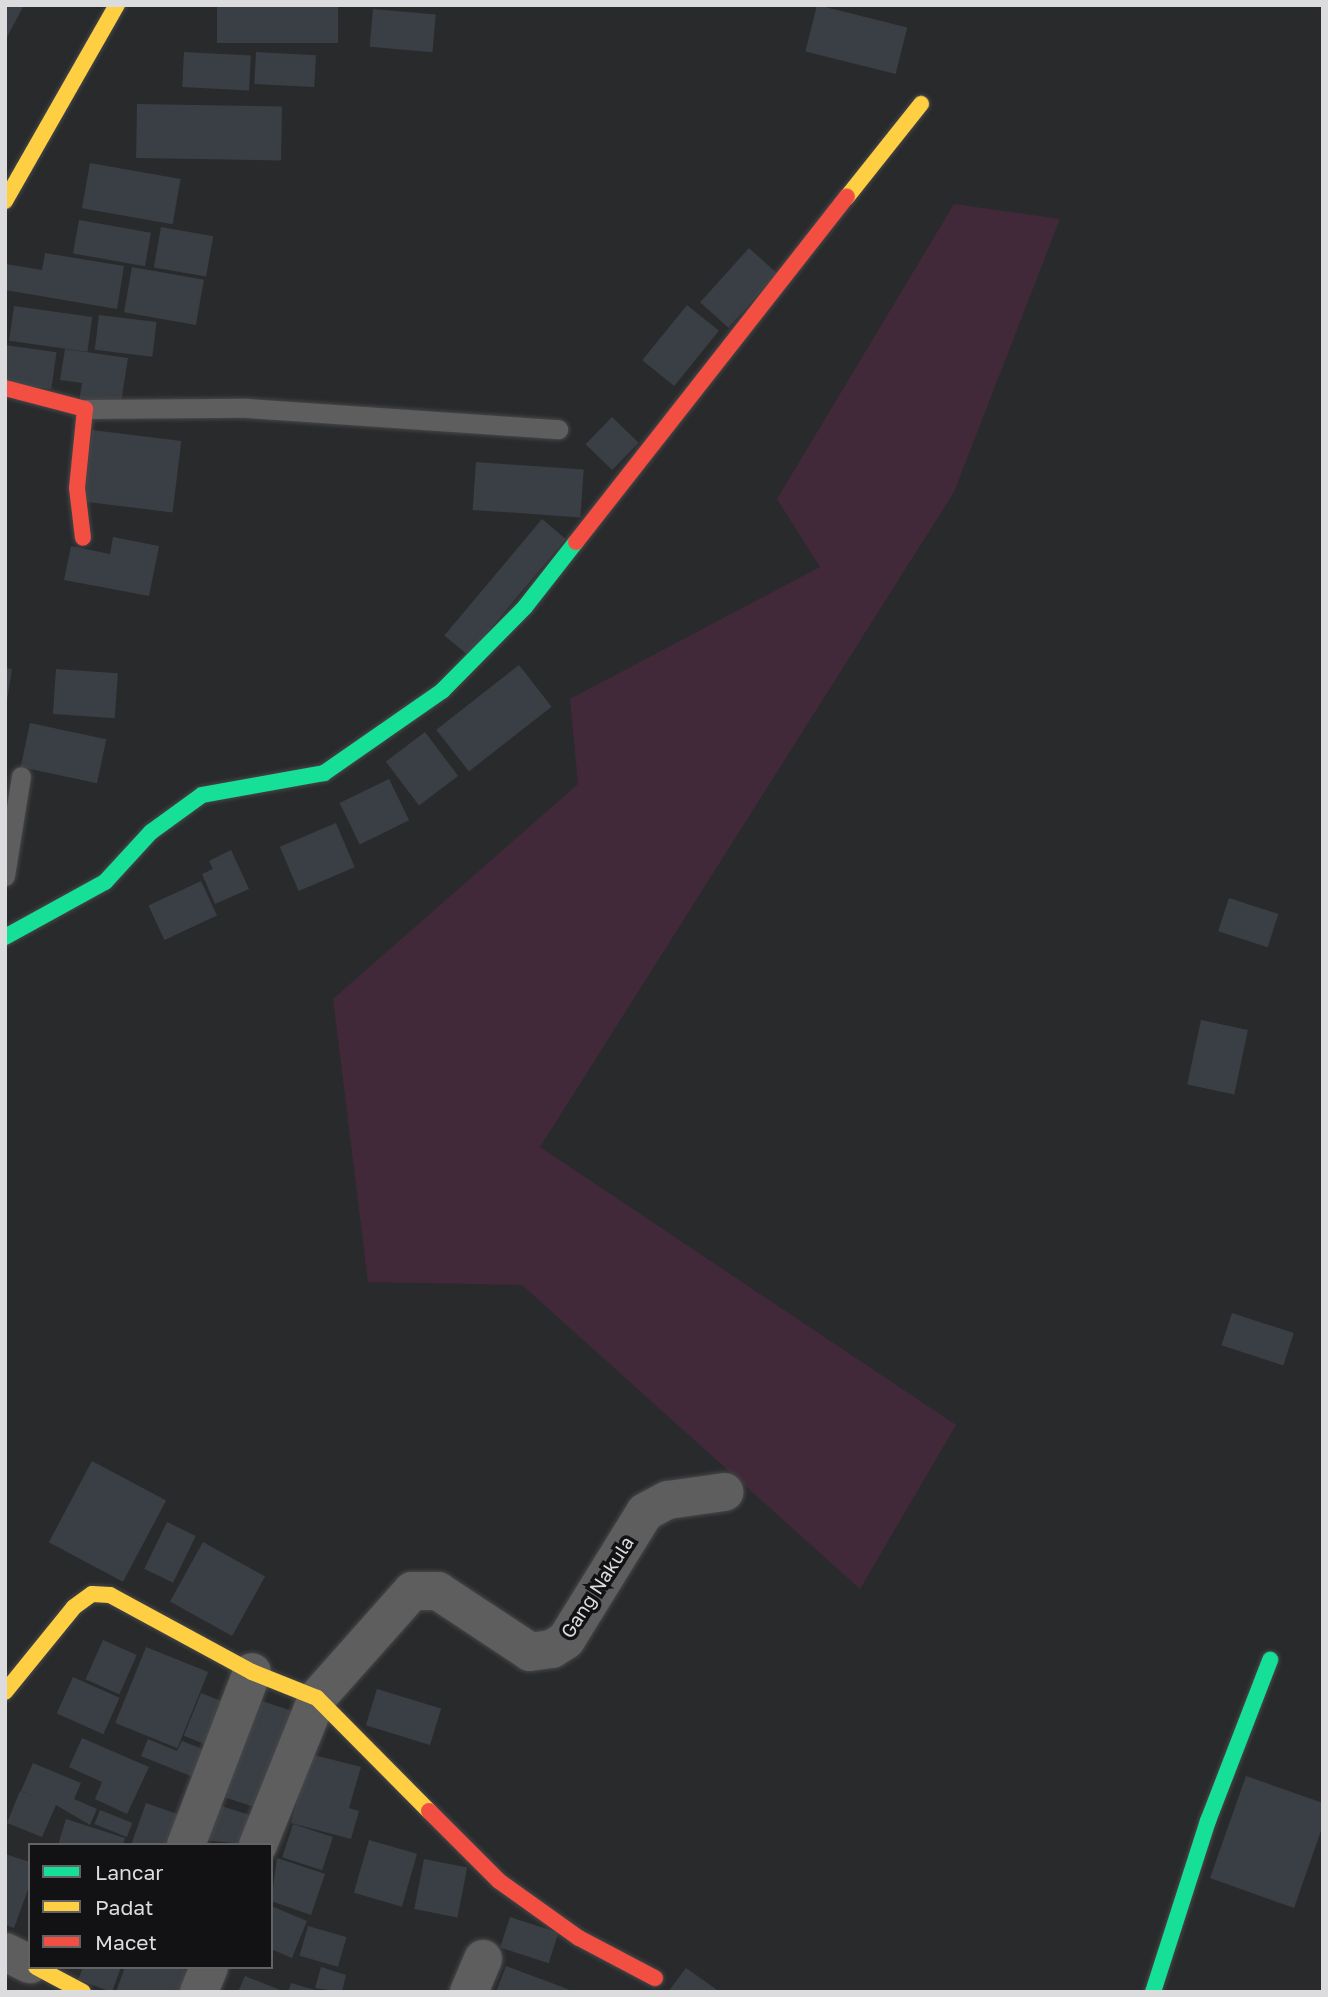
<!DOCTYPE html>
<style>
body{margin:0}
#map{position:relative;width:1328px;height:1997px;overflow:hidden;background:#292a2c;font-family:"Golos Text",sans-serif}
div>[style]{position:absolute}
.green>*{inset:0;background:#41293a}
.building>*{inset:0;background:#3a3f45;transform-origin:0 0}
.roads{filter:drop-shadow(0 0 2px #464749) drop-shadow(0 0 2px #464749)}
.lane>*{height:19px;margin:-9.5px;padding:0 9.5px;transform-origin:9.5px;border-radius:9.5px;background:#5e5e5f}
.street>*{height:38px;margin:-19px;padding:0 19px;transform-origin:19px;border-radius:19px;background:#5e5e5f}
.fast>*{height:16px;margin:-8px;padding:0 8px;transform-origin:8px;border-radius:8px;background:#16e098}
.slow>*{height:16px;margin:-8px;padding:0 8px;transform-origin:8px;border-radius:8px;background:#ffcf43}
.jam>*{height:16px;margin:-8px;padding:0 8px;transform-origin:8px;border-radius:8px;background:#f24e42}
span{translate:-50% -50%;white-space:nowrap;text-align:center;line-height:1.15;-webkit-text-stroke:7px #121214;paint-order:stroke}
.street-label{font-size:19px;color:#dcdcdf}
.frame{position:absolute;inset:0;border:7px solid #dcdcdf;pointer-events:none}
.legend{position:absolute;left:28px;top:1843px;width:245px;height:126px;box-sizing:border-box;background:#121214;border:2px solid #636365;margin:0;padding:9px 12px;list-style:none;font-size:21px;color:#dcdcdf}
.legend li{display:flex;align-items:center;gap:14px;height:35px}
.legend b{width:35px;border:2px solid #636365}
</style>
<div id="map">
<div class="green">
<div style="clip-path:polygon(954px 204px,1060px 219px,954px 492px,540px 1147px,956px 1425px,860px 1589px,522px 1285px,368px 1282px,333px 999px,578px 784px,570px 699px,820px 567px,777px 499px)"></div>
</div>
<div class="building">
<div style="clip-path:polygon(5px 5px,24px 5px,5px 41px)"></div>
<div style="left:217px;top:5px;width:121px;height:38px"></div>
<div style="left:817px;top:5px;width:93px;height:48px;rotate:14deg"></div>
<div style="left:373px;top:9px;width:63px;height:38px;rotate:5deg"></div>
<div style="left:184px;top:52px;width:67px;height:35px;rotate:3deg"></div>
<div style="left:256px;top:52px;width:60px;height:32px;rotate:3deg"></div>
<div style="left:137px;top:104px;width:145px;height:54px;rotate:1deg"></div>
<div style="left:90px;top:163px;width:92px;height:46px;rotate:10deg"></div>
<div style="left:79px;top:220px;width:73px;height:34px;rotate:10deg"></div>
<div style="left:161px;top:227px;width:53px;height:41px;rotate:10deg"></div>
<div style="left:749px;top:248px;width:38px;height:73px;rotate:42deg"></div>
<div style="clip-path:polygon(45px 253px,124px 266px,117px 309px,5px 290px,6px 264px,42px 270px)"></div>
<div style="left:132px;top:267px;width:73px;height:46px;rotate:10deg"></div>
<div style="left:687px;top:305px;width:41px;height:71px;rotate:39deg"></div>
<div style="left:14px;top:306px;width:79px;height:35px;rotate:8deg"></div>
<div style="left:99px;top:315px;width:58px;height:35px;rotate:7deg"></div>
<div style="left:5px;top:345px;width:52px;height:37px;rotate:8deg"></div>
<div style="clip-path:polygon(65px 349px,128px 358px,120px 409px,79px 403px,82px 383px,60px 380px)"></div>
<div style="left:612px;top:417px;width:37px;height:38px;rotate:44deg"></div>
<div style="left:92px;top:430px;width:90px;height:72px;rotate:7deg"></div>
<div style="left:476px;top:462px;width:108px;height:48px;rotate:4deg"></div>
<div style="left:542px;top:519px;width:31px;height:152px;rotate:40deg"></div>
<div style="clip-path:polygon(113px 537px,159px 546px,149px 596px,64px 580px,71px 546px,110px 554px)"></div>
<div style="left:519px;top:665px;width:53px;height:105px;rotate:52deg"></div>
<div style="clip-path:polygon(5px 668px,12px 669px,7px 700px,5px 700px)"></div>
<div style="left:56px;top:669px;width:62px;height:45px;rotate:4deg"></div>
<div style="left:30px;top:723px;width:78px;height:45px;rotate:12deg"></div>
<div style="left:425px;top:732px;width:55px;height:49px;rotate:53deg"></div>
<div style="left:389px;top:779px;width:46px;height:55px;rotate:64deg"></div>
<div style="left:336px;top:823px;width:48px;height:61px;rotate:67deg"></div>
<div style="clip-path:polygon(231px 850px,249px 889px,215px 904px,202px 874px,213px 869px,209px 861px)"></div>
<div style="left:201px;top:881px;width:38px;height:58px;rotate:65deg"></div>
<div style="left:1229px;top:898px;width:52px;height:35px;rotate:18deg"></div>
<div style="left:1201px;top:1020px;width:48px;height:66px;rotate:12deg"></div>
<div style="left:1232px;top:1313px;width:65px;height:34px;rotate:18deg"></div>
<div style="left:92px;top:1461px;width:84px;height:92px;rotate:28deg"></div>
<div style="left:167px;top:1522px;width:32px;height:52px;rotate:26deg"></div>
<div style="left:203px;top:1542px;width:71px;height:68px;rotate:29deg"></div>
<div style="left:103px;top:1640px;width:37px;height:43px;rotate:24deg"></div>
<div style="left:146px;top:1647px;width:67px;height:82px;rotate:22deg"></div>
<div style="left:73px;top:1677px;width:51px;height:40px;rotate:24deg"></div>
<div style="left:377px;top:1689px;width:67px;height:38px;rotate:17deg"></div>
<div style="left:201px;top:1693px;width:31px;height:46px;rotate:22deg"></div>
<div style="left:246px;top:1696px;width:56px;height:103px;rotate:18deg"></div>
<div style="clip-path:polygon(82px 1738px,149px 1767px,127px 1814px,95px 1799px,102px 1782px,69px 1767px)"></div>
<div style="clip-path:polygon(148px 1739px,177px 1751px,182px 1741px,210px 1752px,198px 1779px,141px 1756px)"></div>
<div style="clip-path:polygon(310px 1754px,361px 1767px,349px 1808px,359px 1811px,351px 1839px,291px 1823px)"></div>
<div style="clip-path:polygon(33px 1763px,81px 1783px,74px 1799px,97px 1809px,90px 1825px,56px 1805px,42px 1837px,7px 1823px,20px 1791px,39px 1799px,21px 1791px)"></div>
<div style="clip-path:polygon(1246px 1776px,1323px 1803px,1323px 1825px,1294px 1908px,1210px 1878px)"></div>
<div style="clip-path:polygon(146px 1803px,186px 1817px,175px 1845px,131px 1845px)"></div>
<div style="clip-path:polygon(215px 1804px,262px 1819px,254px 1845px,203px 1840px)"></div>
<div style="left:100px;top:1810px;width:35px;height:15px;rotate:22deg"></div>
<div style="clip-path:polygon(66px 1819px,125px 1838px,123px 1845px,58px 1845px)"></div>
<div style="left:293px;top:1824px;width:42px;height:35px;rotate:18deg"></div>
<div style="left:369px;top:1840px;width:50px;height:55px;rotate:16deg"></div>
<div style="clip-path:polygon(5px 1854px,30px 1862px,30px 1884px,14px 1928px,5px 1925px)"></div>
<div style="clip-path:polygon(277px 1858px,325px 1874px,311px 1915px,271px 1901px)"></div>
<div style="left:424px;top:1859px;width:44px;height:51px;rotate:11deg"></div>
<div style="clip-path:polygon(271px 1906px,307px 1921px,292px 1958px,271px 1949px)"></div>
<div style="left:510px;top:1917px;width:51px;height:32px;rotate:18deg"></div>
<div style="left:308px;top:1926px;width:40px;height:31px;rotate:16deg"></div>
<div style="clip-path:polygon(506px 1966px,565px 1988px,574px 1992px,496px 1992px)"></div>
<div style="clip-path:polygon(83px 1967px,121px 1967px,112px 1992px,78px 1980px)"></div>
<div style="clip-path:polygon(125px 1967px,179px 1967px,198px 1976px,193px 1992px,116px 1992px)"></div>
<div style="clip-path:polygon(321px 1967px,346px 1975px,342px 1992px,315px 1988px)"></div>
<div style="clip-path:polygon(686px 1968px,720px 1992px,668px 1992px)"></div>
<div style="clip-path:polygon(245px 1976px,285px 1992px,238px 1992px)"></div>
<div style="clip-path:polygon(291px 1983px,318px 1991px,318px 1992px,288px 1992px)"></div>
</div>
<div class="roads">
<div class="lane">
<div style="left:85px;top:409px;width:162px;rotate:-0.4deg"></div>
<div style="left:247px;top:408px;width:312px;rotate:3.9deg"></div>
<div style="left:5px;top:876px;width:101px;rotate:-80.9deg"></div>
</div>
<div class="street">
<div style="left:186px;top:1845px;width:185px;rotate:-69.1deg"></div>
<div style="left:258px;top:1845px;width:158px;rotate:-68.1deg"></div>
<div style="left:317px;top:1698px;width:143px;rotate:-48.4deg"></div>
<div style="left:412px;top:1591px;width:26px"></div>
<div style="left:438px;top:1591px;width:110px;rotate:33.5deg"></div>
<div style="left:530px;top:1652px;width:22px;rotate:-8deg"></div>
<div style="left:552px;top:1649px;width:17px;rotate:-33deg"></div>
<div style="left:566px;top:1640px;width:150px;rotate:-58.3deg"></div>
<div style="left:645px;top:1512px;width:26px;rotate:-28deg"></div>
<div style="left:668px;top:1500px;width:57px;rotate:-8.1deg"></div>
<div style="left:5px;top:1952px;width:28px;rotate:26deg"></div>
<div style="left:199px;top:1992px;width:27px;rotate:-68deg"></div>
<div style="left:469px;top:1992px;width:36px;rotate:-67deg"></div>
</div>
<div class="fast">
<div style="left:5px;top:937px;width:114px;rotate:-28.8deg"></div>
<div style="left:105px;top:882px;width:68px;rotate:-47.4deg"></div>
<div style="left:151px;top:832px;width:63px;rotate:-36deg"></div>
<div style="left:202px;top:795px;width:124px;rotate:-10.2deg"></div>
<div style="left:324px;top:773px;width:144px;rotate:-34.8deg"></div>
<div style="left:442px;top:691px;width:118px;rotate:-45.3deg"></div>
<div style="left:525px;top:607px;width:83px;rotate:-51.9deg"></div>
<div style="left:1153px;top:1992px;width:180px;rotate:-72.2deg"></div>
<div style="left:1208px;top:1821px;width:173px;rotate:-68.9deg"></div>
</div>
<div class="slow">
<div style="left:847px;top:197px;width:119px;rotate:-51.5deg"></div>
<div style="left:5px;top:201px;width:226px;rotate:-60.3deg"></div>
<div style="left:5px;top:1692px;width:109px;rotate:-50.9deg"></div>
<div style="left:74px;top:1607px;width:22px;rotate:-36deg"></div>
<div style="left:92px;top:1594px;width:18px;rotate:3deg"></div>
<div style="left:110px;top:1595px;width:162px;rotate:28.5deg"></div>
<div style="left:252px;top:1672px;width:70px;rotate:21.8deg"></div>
<div style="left:317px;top:1698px;width:159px;rotate:45.3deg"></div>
<div style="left:36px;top:1967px;width:53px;rotate:28deg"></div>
</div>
<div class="jam">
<div style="left:5px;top:388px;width:83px;rotate:14.7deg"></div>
<div style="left:85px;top:409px;width:79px;rotate:95.8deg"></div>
<div style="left:77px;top:488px;width:50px;rotate:83.2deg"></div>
<div style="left:576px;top:542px;width:439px;rotate:-51.9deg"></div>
<div style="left:429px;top:1811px;width:99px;rotate:45deg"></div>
<div style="left:499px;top:1881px;width:98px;rotate:35.5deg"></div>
<div style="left:579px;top:1938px;width:86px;rotate:27.8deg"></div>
</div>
</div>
<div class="street-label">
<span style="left:597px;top:1587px;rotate:-57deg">Gang Nakula</span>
</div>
<div class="frame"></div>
<ul class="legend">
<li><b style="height:9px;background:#16e098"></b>Lancar</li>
<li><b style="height:9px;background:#ffcf43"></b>Padat</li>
<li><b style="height:9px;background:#f24e42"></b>Macet</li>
</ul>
</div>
